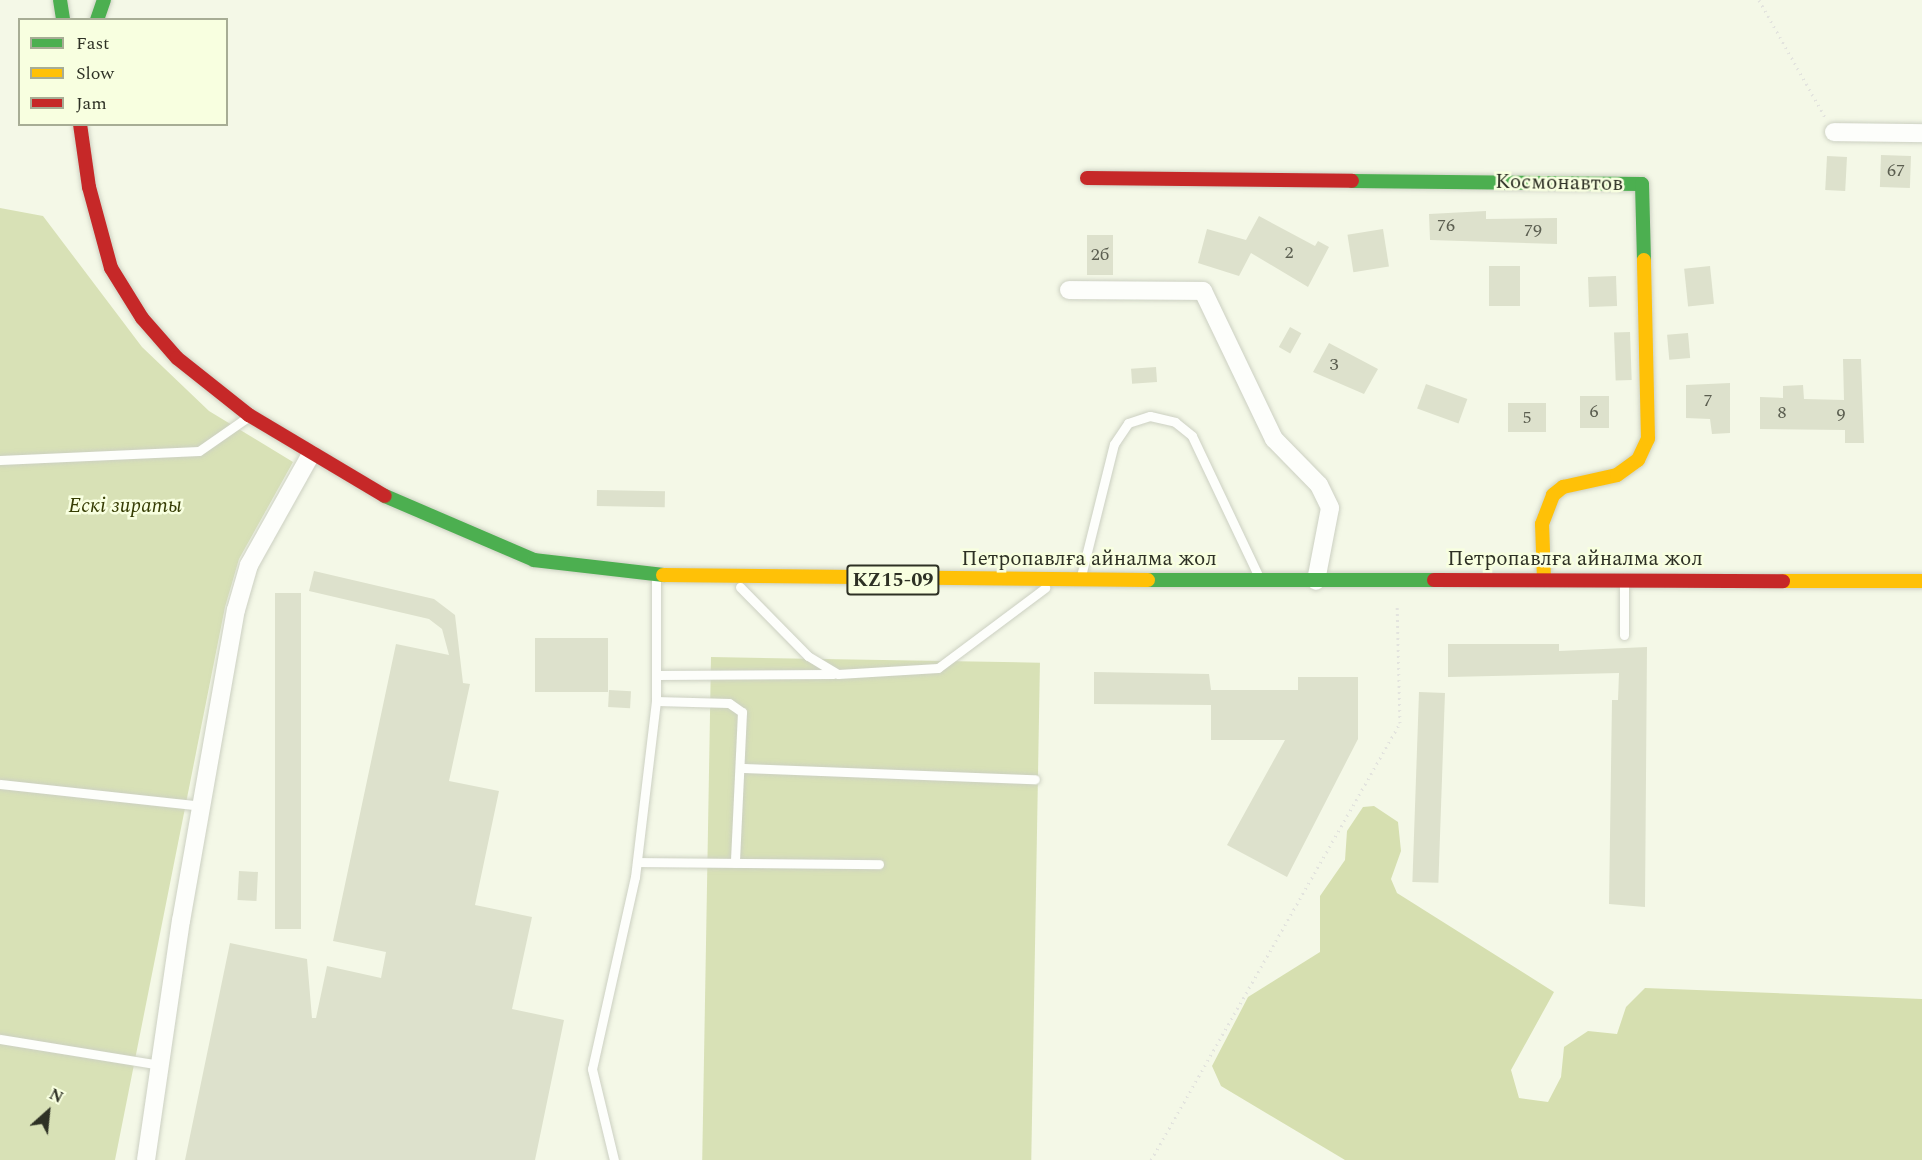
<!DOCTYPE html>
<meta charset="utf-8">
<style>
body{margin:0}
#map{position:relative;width:1922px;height:1160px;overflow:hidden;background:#f4f8e7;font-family:Spectral,serif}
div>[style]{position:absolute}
.green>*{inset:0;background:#d8e1b6;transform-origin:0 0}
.forest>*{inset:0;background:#d6dfb0}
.building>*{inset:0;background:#dde1cc;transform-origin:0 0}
.path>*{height:3px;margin-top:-1.5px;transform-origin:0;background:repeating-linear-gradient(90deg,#e3e4de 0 1.5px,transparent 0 6px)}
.roads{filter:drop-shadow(0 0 2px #ccd0c2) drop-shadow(0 0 2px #ccd0c2)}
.lane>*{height:9px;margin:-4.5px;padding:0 4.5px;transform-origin:4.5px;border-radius:4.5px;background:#fdfefb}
.street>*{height:18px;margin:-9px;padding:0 9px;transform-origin:9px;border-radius:9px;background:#fdfefb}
.fast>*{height:14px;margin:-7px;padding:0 7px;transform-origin:7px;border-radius:7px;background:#4caf50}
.slow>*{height:14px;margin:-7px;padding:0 7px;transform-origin:7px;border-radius:7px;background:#ffc107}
.jam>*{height:14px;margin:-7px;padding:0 7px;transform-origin:7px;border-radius:7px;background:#c62828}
span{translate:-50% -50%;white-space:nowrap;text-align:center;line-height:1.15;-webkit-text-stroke:5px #f8ffe0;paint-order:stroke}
.number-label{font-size:18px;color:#5b5e50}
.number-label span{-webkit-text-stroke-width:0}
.shield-label span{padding:2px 4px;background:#f8ffe0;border:2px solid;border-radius:4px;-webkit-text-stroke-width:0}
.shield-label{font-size:20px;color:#2e3125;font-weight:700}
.street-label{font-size:21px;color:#2e3125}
.park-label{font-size:21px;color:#363d04;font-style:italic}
.legend{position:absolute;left:18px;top:18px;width:210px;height:108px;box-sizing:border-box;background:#f8ffe0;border:2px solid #a7ad95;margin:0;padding:8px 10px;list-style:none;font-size:18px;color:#2e3125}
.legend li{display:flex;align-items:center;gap:12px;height:30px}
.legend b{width:30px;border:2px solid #a7ad95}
.north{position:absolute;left:18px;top:1082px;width:60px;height:60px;-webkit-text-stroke:4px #f8ffe0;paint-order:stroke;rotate:27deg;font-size:16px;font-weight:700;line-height:24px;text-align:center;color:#2e3125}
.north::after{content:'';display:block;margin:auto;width:21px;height:27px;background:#2e3125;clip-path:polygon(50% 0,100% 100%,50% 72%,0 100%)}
</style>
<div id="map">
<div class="green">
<div style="clip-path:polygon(0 208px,43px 216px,142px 347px,209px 411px,293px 462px,239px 559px,225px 607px,115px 1160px,0 1160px)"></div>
<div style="left:711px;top:657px;width:329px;height:503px;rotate:1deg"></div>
</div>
<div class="forest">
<div style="clip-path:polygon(1374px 806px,1398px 822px,1401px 851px,1391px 879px,1397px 893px,1554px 992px,1511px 1070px,1519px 1098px,1548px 1102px,1561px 1077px,1564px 1047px,1588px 1031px,1617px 1034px,1626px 1007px,1645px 988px,1922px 999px,1922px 1160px,1345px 1160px,1221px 1086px,1212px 1066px,1248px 997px,1320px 952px,1320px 896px,1345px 860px,1347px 831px,1363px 807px)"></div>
</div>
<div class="building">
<div style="left:1881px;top:155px;width:30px;height:32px;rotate:2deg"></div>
<div style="left:1827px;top:156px;width:20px;height:34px;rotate:3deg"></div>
<div style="clip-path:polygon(1486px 211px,1486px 219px,1557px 218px,1557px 244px,1430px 240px,1429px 214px)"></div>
<div style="clip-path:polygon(1259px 216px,1315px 246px,1318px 241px,1329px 247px,1308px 287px,1251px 253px,1239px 276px,1198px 263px,1207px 229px,1246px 240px)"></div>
<div style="left:1383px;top:229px;width:38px;height:36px;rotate:81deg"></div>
<div style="left:1087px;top:235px;width:26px;height:40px"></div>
<div style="left:1489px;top:266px;width:31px;height:40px"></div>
<div style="left:1710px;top:266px;width:38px;height:26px;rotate:84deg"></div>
<div style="left:1616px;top:276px;width:30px;height:28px;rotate:88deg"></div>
<div style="left:1290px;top:327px;width:13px;height:23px;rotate:29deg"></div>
<div style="left:1630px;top:332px;width:48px;height:16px;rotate:88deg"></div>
<div style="left:1688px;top:333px;width:25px;height:21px;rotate:85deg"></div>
<div style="clip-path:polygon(1329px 343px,1378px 369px,1364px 394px,1313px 372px)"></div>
<div style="clip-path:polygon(1843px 359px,1861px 359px,1864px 443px,1845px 443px,1845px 430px,1760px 429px,1760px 397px,1783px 398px,1783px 386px,1803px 385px,1804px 399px,1844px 400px)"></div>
<div style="left:1156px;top:367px;width:15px;height:25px;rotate:86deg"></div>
<div style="clip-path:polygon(1730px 383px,1730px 433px,1712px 434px,1710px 419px,1686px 418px,1686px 385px)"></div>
<div style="left:1426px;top:384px;width:44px;height:26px;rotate:20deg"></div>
<div style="left:1580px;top:396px;width:29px;height:32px"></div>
<div style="left:1508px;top:403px;width:38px;height:29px"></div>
<div style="left:597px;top:490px;width:68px;height:16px;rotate:1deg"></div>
<div style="clip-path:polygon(314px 571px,434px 599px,455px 615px,463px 683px,470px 684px,449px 781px,499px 791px,475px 905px,532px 917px,512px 1009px,564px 1020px,535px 1160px,185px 1160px,230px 943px,307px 959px,312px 1018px,316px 1018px,327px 966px,381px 978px,386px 952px,333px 941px,396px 644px,449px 655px,442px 629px,429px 619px,309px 591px)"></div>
<div style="left:275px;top:593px;width:26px;height:336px"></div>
<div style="left:535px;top:638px;width:73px;height:54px"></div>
<div style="clip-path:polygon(1448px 644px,1559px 644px,1559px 651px,1647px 647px,1645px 907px,1609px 904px,1612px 700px,1618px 700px,1619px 673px,1448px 677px)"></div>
<div style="clip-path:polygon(1094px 672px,1209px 674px,1211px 690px,1298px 690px,1298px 677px,1358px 677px,1358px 739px,1287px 877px,1227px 845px,1285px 740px,1211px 740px,1211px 705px,1094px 704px)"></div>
<div style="left:609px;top:690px;width:22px;height:17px;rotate:3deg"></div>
<div style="left:1419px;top:692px;width:26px;height:190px;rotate:2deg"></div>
<div style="left:239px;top:871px;width:19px;height:29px;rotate:3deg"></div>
</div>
<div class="path">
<div style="left:1759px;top:0;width:137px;rotate:60.6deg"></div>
<div style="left:1151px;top:1160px;width:503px;rotate:-60.33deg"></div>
<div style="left:1400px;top:723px;width:119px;rotate:-91.4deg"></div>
</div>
<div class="roads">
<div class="lane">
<div style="left:0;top:460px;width:199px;rotate:-2.6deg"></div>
<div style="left:199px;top:451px;width:56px;rotate:-34.8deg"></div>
<div style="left:1081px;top:576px;width:136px;rotate:-76deg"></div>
<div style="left:1114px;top:444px;width:25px;rotate:-56deg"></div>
<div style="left:1128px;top:423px;width:23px;rotate:-18deg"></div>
<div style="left:1150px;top:416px;width:26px;rotate:13deg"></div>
<div style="left:1175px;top:422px;width:22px;rotate:39deg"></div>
<div style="left:1192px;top:436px;width:152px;rotate:64.6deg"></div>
<div style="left:1624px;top:585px;width:50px;rotate:90deg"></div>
<div style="left:740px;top:587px;width:97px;rotate:45.4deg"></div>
<div style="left:808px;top:656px;width:35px;rotate:31deg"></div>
<div style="left:838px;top:674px;width:100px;rotate:-3.4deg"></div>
<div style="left:938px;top:668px;width:134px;rotate:-36.8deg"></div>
<div style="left:656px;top:675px;width:177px;rotate:-0.3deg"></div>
<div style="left:656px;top:701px;width:73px;rotate:1.6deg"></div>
<div style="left:729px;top:703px;width:16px;rotate:35deg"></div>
<div style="left:742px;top:712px;width:151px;rotate:92.7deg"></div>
<div style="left:742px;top:768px;width:293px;rotate:2.2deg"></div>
<div style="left:0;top:784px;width:202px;rotate:6.2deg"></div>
<div style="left:637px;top:862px;width:242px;rotate:0.5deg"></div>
<div style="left:0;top:1039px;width:162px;rotate:9.2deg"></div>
<div style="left:614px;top:1160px;width:94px;rotate:-103.6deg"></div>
<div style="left:592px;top:1069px;width:197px;rotate:-77.4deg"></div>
<div style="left:635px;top:877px;width:177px;rotate:-83.2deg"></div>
<div style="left:656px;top:701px;width:123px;rotate:-90deg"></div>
</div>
<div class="street">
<div style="left:1834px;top:132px;width:88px;rotate:0.7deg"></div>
<div style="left:1069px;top:290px;width:134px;rotate:0.4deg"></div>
<div style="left:1203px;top:291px;width:164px;rotate:64.4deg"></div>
<div style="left:1274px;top:439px;width:64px;rotate:45.6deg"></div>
<div style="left:1319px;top:485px;width:25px;rotate:64deg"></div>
<div style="left:1330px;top:508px;width:74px;rotate:100.9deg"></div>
<div style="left:146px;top:1160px;width:242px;rotate:-81.7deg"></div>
<div style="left:181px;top:921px;width:316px;rotate:-80deg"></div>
<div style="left:236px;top:610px;width:47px;rotate:-73.9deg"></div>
<div style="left:249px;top:565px;width:127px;rotate:-60.8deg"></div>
</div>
<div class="fast">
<div style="left:60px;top:0;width:20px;rotate:81deg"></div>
<div style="left:97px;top:20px;width:21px;rotate:-71deg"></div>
<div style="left:1352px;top:181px;width:290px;rotate:0.6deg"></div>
<div style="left:1642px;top:184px;width:76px;rotate:88.5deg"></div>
<div style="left:385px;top:496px;width:162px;rotate:23.2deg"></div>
<div style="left:534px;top:560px;width:130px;rotate:6.6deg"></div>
<div style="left:1148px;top:580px;width:286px"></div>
</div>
<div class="slow">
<div style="left:663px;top:575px;width:485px;rotate:0.6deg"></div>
<div style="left:1544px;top:580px;width:56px;rotate:-92deg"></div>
<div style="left:1542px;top:524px;width:31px;rotate:-69deg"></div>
<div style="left:1553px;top:495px;width:13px;rotate:-39deg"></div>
<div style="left:1563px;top:487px;width:55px;rotate:-12.5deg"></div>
<div style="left:1617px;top:475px;width:26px;rotate:-36deg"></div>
<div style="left:1638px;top:460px;width:23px;rotate:-65deg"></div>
<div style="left:1648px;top:439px;width:179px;rotate:-91.3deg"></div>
<div style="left:1783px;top:581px;width:139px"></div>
</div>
<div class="jam">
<div style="left:80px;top:124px;width:64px;rotate:81.9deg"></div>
<div style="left:89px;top:187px;width:84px;rotate:74.8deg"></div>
<div style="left:111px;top:268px;width:59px;rotate:58.2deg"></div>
<div style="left:142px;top:318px;width:53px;rotate:48.8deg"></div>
<div style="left:177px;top:358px;width:92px;rotate:38.4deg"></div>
<div style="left:249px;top:415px;width:158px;rotate:30.8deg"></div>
<div style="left:1087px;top:178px;width:265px;rotate:0.6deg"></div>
<div style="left:1434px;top:580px;width:349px;rotate:0.2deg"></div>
</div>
</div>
<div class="number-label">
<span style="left:1896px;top:171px">67</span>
<span style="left:1446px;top:226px">76</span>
<span style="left:1533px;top:231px">79</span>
<span style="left:1289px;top:253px">2</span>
<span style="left:1100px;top:255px">2б</span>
<span style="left:1334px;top:365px">3</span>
<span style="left:1708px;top:401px">7</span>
<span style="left:1594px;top:412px">6</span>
<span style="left:1782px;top:413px">8</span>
<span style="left:1841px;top:415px">9</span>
<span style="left:1527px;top:418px">5</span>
</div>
<div class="shield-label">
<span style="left:893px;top:580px">KZ15-09</span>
</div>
<div class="street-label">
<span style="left:1559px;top:183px;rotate:1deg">Космонавтов</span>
<span style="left:1089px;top:559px">Петропавлға айналма жол</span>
<span style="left:1575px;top:559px">Петропавлға айналма жол</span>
</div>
<div class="park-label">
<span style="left:125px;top:506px">Ескі зираты</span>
</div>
<ul class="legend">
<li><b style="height:8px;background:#4caf50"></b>Fast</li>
<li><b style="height:8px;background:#ffc107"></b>Slow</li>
<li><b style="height:8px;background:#c62828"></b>Jam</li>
</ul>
<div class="north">N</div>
</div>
